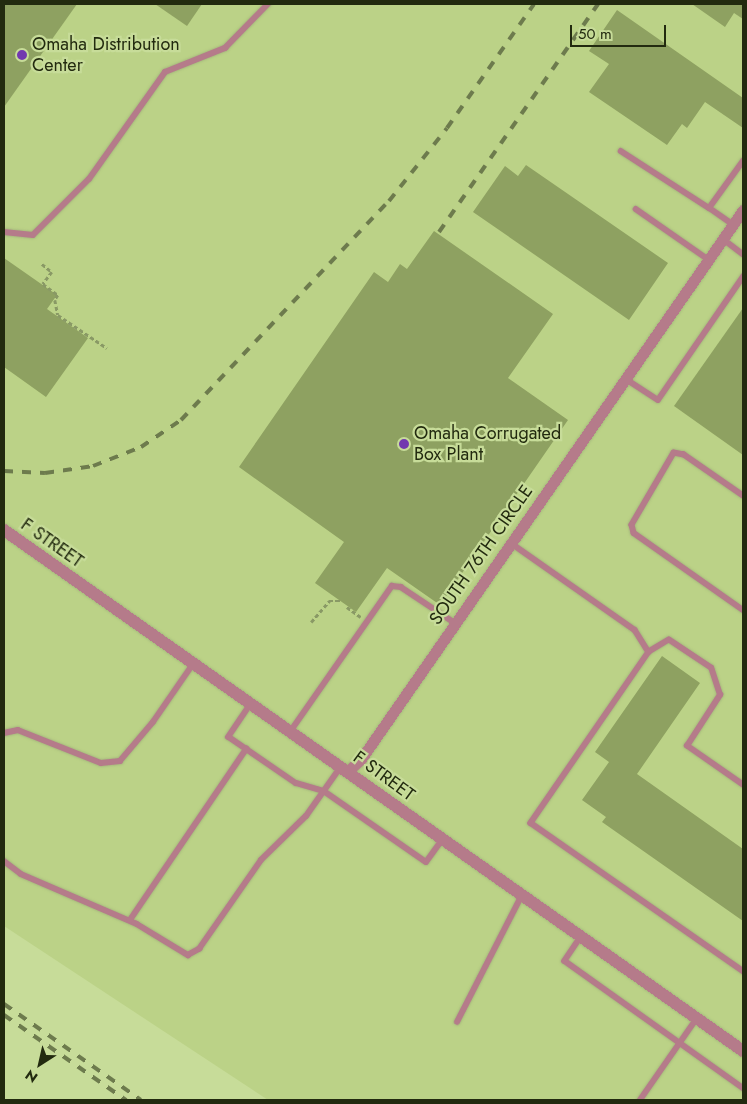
<!DOCTYPE html>
<style>
body{margin:0}
#map{position:relative;width:747px;height:1104px;overflow:hidden;background:#c7dc99;font-family:Jost,sans-serif}
div>[style]{position:absolute}
.built>*{inset:0;background:#bbd287}
.building>*{inset:0;background:#8ea161}
.path>*{height:2.5px;margin-top:-1.25px;transform-origin:0;background:repeating-linear-gradient(90deg,#899965 0 4px,transparent 0 6.5px)}
.roads{filter:drop-shadow(0 0 1px #a6b87d) drop-shadow(0 0 1px #a6b87d)}
.service>*{height:5.5px;margin:-2.75px;padding:0 2.75px;transform-origin:2.75px;border-radius:2.75px;background:#b57b8a}
.minor>*{height:11px;margin:-5.5px;padding:0 5.5px;transform-origin:5.5px;border-radius:5.5px;background:#b57b8a}
.tertiary>*{height:12px;margin:-6px;padding:0 6px;transform-origin:6px;border-radius:6px;background:#b57b8a}
.rail>*{height:4px;margin-top:-2px;transform-origin:0;background:repeating-linear-gradient(90deg,#6d7b4d 0 9px,transparent 0 18px)}
.dots>*{width:14px;height:14px;translate:-50% -50%;box-sizing:border-box;border:2px solid #c7dc99;border-radius:50%}
span{translate:-50% -50%;white-space:nowrap;text-align:center;line-height:1.15;-webkit-text-stroke:4.5px #c7dc99;paint-order:stroke}
.poi-label{font-size:18px;color:#222a0f}
.left{translate:0 -50%;text-align:left}
.street-label{font-size:18px;color:#222a0f}
.frame{position:absolute;inset:0;border:5px solid #222a0f;pointer-events:none}
.north{position:absolute;left:15px;top:1039px;width:50px;height:50px;-webkit-text-stroke:4px #c7dc99;paint-order:stroke;rotate:215deg;font-size:14px;font-weight:700;line-height:20px;text-align:center;color:#222a0f}
.north::after{content:'';display:block;margin:auto;width:18px;height:22px;background:#222a0f;clip-path:polygon(50% 0,100% 100%,50% 72%,0 100%)}
.scale{position:absolute;left:570px;top:25px;width:96px;height:22px;box-sizing:border-box;border:2px solid #222a0f;border-top:0;padding-left:6px;font-size:15px;line-height:18px;white-space:nowrap;color:#222a0f;-webkit-text-stroke:4px #c7dc99;paint-order:stroke}
</style>
<div id="map">
<div class="built">
<div style="clip-path:polygon(4px 4px,743px 4px,743px 1100px,268px 1100px,4px 926px)"></div>
</div>
<div class="building">
<div style="clip-path:polygon(4px 4px,77px 4px,4px 107px)"></div>
<div style="clip-path:polygon(155px 4px,202px 4px,187px 26px)"></div>
<div style="clip-path:polygon(692px 4px,743px 4px,743px 19px,734px 13px,725px 27px)"></div>
<div style="clip-path:polygon(617px 10px,743px 98px,743px 128px,705px 102px,687px 128px,682px 124px,667px 145px,589px 92px,609px 64px,589px 51px)"></div>
<div style="clip-path:polygon(526px 165px,668px 263px,629px 320px,473px 212px,505px 166px,518px 176px)"></div>
<div style="clip-path:polygon(434px 231px,553px 314px,508px 378px,568px 420px,440px 605px,387px 568px,356px 612px,315px 583px,344px 542px,239px 467px,374px 272px,388px 282px,400px 264px,407px 269px)"></div>
<div style="clip-path:polygon(4px 258px,57px 295px,47px 309px,88px 338px,46px 397px,4px 367px)"></div>
<div style="clip-path:polygon(743px 308px,743px 455px,674px 406px)"></div>
<div style="clip-path:polygon(662px 656px,700px 683px,637px 774px,743px 849px,743px 921px,602px 822px,606px 817px,582px 800px,609px 762px,595px 752px)"></div>
</div>
<div class="path">
<div style="left:42px;top:264px;width:13px;rotate:39deg"></div>
<div style="left:52px;top:272px;width:15px;rotate:127deg"></div>
<div style="left:43px;top:284px;width:19px;rotate:36deg"></div>
<div style="left:58px;top:295px;width:6px;rotate:121deg"></div>
<div style="left:55px;top:300px;width:15px;rotate:79deg"></div>
<div style="left:58px;top:315px;width:59px;rotate:34deg"></div>
<div style="left:347px;top:607px;width:17px;rotate:36deg"></div>
<div style="left:311px;top:622px;width:28px;rotate:-49deg"></div>
<div style="left:329px;top:601px;width:11px"></div>
</div>
<div class="roads">
<div class="service">
<div style="left:621px;top:151px;width:105px;rotate:32.9deg"></div>
<div style="left:636px;top:209px;width:89px;rotate:34.9deg"></div>
<div style="left:733px;top:225px;width:29px;rotate:-145deg"></div>
<div style="left:709px;top:208px;width:58px;rotate:-54.1deg"></div>
<div style="left:4px;top:232px;width:29px;rotate:6deg"></div>
<div style="left:33px;top:235px;width:79px;rotate:-45deg"></div>
<div style="left:89px;top:179px;width:131px;rotate:-54.6deg"></div>
<div style="left:165px;top:72px;width:65px;rotate:-21.8deg"></div>
<div style="left:225px;top:48px;width:62px;rotate:-45.7deg"></div>
<div style="left:723px;top:239px;width:25px;rotate:37deg"></div>
<div style="left:626px;top:379px;width:38px;rotate:33deg"></div>
<div style="left:658px;top:400px;width:150px;rotate:-55.4deg"></div>
<div style="left:743px;top:496px;width:72px;rotate:-145.2deg"></div>
<div style="left:684px;top:455px;width:10px;rotate:-169deg"></div>
<div style="left:674px;top:453px;width:83px;rotate:120.3deg"></div>
<div style="left:632px;top:525px;width:8px;rotate:76deg"></div>
<div style="left:634px;top:533px;width:133px;rotate:35.2deg"></div>
<div style="left:511px;top:543px;width:151px;rotate:35.1deg"></div>
<div style="left:635px;top:630px;width:26px;rotate:58deg"></div>
<div style="left:251px;top:704px;width:40px;rotate:124deg"></div>
<div style="left:229px;top:737px;width:81px;rotate:34.5deg"></div>
<div style="left:296px;top:783px;width:29px;rotate:16deg"></div>
<div style="left:324px;top:791px;width:124px;rotate:34.8deg"></div>
<div style="left:426px;top:862px;width:29px;rotate:-54deg"></div>
<div style="left:290px;top:732px;width:178px;rotate:-55.1deg"></div>
<div style="left:392px;top:586px;width:9px;rotate:6deg"></div>
<div style="left:401px;top:587px;width:65px;rotate:33.7deg"></div>
<div style="left:4px;top:733px;width:14px;rotate:-12deg"></div>
<div style="left:18px;top:730px;width:89px;rotate:21.7deg"></div>
<div style="left:101px;top:763px;width:19px;rotate:-6deg"></div>
<div style="left:120px;top:761px;width:51px;rotate:-49.8deg"></div>
<div style="left:153px;top:722px;width:70px;rotate:-55.4deg"></div>
<div style="left:743px;top:785px;width:68px;rotate:-145.1deg"></div>
<div style="left:687px;top:746px;width:61px;rotate:-57.1deg"></div>
<div style="left:720px;top:695px;width:28px;rotate:-108deg"></div>
<div style="left:711px;top:668px;width:50px;rotate:-146.3deg"></div>
<div style="left:669px;top:640px;width:23px;rotate:149deg"></div>
<div style="left:649px;top:652px;width:208px;rotate:124.6deg"></div>
<div style="left:531px;top:823px;width:259px;rotate:34.9deg"></div>
<div style="left:4px;top:861px;width:21px;rotate:37deg"></div>
<div style="left:21px;top:874px;width:126px;rotate:23.3deg"></div>
<div style="left:137px;top:924px;width:60px;rotate:31.3deg"></div>
<div style="left:188px;top:955px;width:13px;rotate:-29deg"></div>
<div style="left:199px;top:949px;width:108px;rotate:-55.1deg"></div>
<div style="left:261px;top:860px;width:63px;rotate:-44.4deg"></div>
<div style="left:306px;top:816px;width:59px;rotate:-54.7deg"></div>
<div style="left:130px;top:920px;width:207px;rotate:-55.8deg"></div>
<div style="left:581px;top:937px;width:29px;rotate:124deg"></div>
<div style="left:565px;top:961px;width:219px;rotate:35.5deg"></div>
<div style="left:457px;top:1022px;width:143px;rotate:-62.9deg"></div>
<div style="left:640px;top:1100px;width:100px;rotate:-55.2deg"></div>
</div>
<div class="minor">
<div style="left:348px;top:771px;width:18px;rotate:-43deg"></div>
<div style="left:361px;top:759px;width:669px;rotate:-55.17deg"></div>
</div>
<div class="tertiary">
<div style="left:4px;top:530px;width:904px;rotate:35.18deg"></div>
</div>
</div>
<div class="rail">
<div style="left:439px;top:232px;width:278px;rotate:-55.1deg"></div>
<div style="left:4px;top:471px;width:41px;rotate:2.8deg"></div>
<div style="left:45px;top:473px;width:49px;rotate:-8.3deg"></div>
<div style="left:93px;top:466px;width:52px;rotate:-21.6deg"></div>
<div style="left:141px;top:447px;width:48px;rotate:-34deg"></div>
<div style="left:181px;top:420px;width:302px;rotate:-46.5deg"></div>
<div style="left:389px;top:201px;width:93px;rotate:-51.5deg"></div>
<div style="left:447px;top:128px;width:151px;rotate:-54.9deg"></div>
<div style="left:4px;top:1004px;width:167px;rotate:35deg"></div>
<div style="left:4px;top:1015px;width:149px;rotate:34.9deg"></div>
</div>
<div class="dots">
<div style="left:22px;top:55px;background:#7239af"></div>
<div style="left:404px;top:444px;background:#7239af"></div>
</div>
<div class="poi-label">
<span class="left" style="left:32px;top:55px">Omaha Distribution<br>Center</span>
<span class="left" style="left:414px;top:444px">Omaha Corrugated<br>Box Plant</span>
</div>
<div class="street-label">
<span style="left:52px;top:543px;rotate:35deg">F STREET</span>
<span style="left:481px;top:555px;rotate:-55deg">SOUTH 76TH CIRCLE</span>
<span style="left:384px;top:776px;rotate:36deg">F STREET</span>
</div>
<div class="frame"></div>
<div class="north">N</div>
<div class="scale">50 m</div>
</div>
